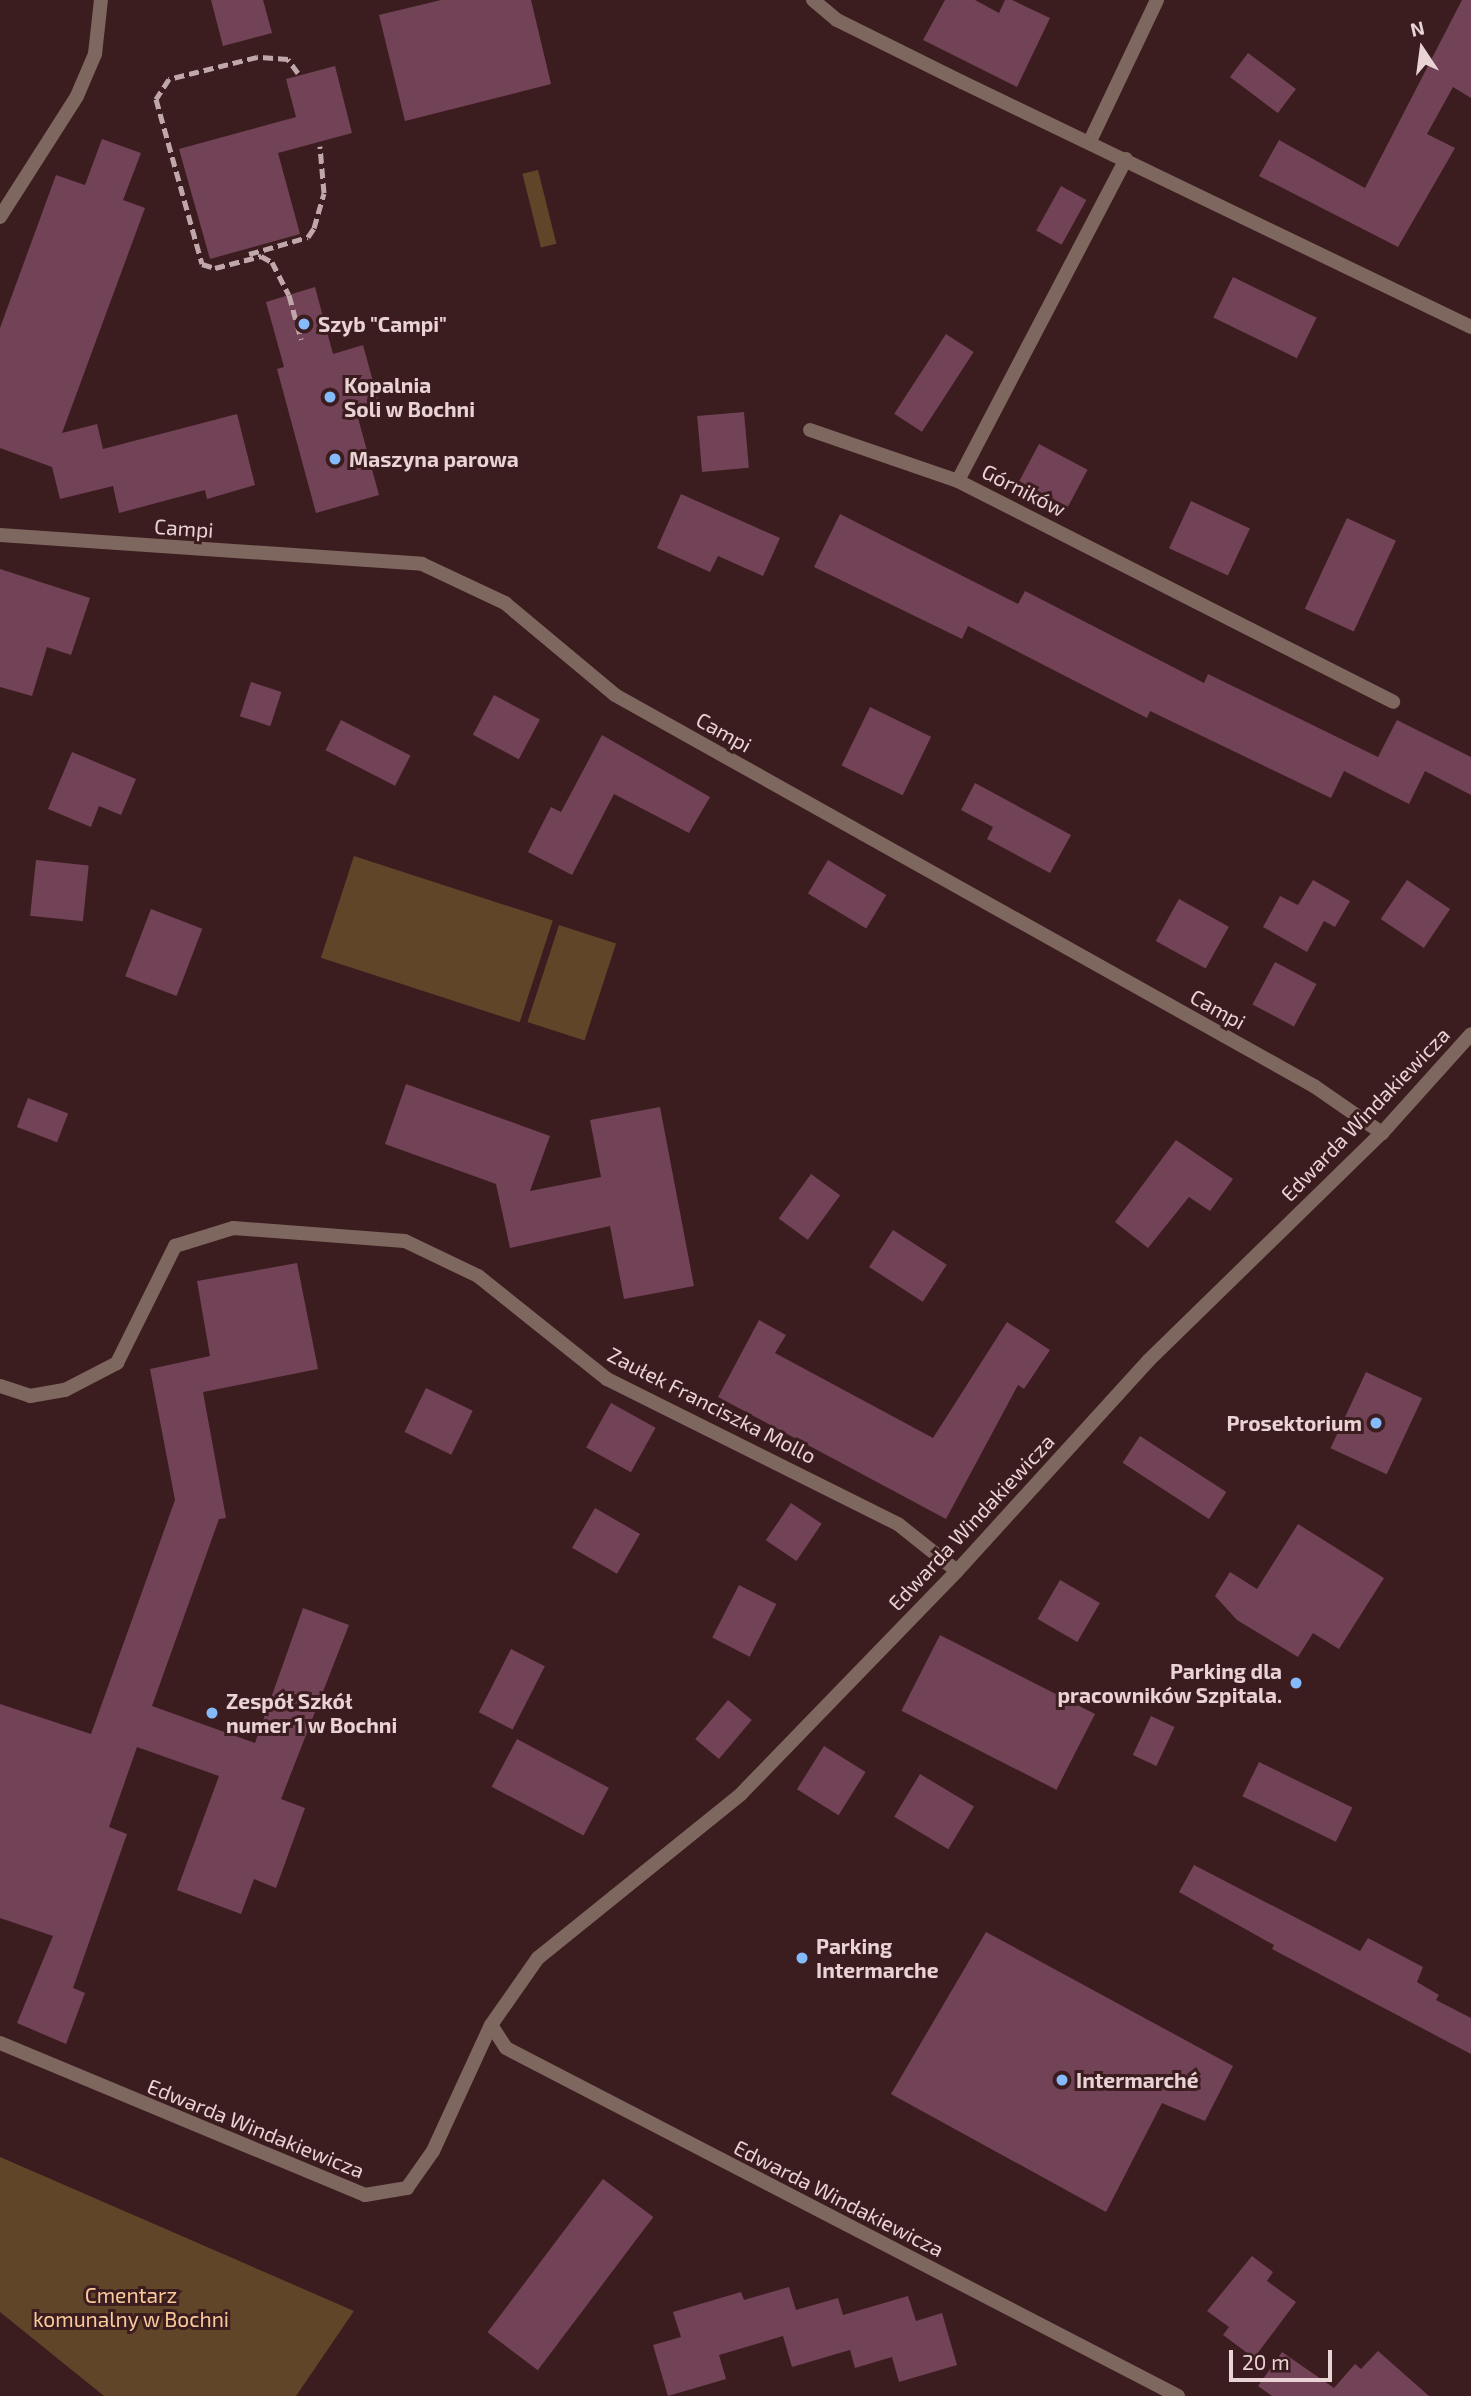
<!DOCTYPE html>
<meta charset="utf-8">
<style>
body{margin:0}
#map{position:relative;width:1471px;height:2396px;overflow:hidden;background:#3c1d1f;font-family:"Exo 2",sans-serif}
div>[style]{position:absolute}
.green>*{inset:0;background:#604529;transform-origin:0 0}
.building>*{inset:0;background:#724257;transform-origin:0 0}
.street>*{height:14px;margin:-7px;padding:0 7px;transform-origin:7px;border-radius:7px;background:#7e675e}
.rail>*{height:5px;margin-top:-2.5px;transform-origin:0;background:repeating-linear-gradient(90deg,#c0a8aa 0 10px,transparent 0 15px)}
.dots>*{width:19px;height:19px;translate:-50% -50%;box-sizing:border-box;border:4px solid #3c1d1f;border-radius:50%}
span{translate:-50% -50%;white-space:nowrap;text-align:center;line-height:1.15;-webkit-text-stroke:6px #3c1d1f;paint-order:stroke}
.poi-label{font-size:21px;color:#e9d3d4;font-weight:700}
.left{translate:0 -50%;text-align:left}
.right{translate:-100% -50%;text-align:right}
.street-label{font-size:21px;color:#e9d3d4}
.park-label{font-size:21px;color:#f8c999}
.north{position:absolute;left:1387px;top:14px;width:70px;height:70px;-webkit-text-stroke:5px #3c1d1f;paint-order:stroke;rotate:347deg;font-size:19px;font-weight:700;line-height:28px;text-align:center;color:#e9d3d4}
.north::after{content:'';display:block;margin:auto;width:24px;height:32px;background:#e9d3d4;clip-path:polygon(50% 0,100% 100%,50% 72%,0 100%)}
.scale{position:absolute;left:1229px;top:2350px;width:103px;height:32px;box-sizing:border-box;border:4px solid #e9d3d4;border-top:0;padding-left:9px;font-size:21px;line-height:24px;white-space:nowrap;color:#e9d3d4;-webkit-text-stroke:5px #3c1d1f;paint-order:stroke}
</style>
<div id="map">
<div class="green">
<div style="left:538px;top:170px;width:76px;height:16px;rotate:76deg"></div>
<div style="left:354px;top:856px;width:209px;height:107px;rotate:18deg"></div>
<div style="left:559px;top:925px;width:60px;height:102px;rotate:18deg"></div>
<div style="clip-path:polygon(0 2157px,354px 2311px,296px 2396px,104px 2396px,0 2312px)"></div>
</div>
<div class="building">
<div style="clip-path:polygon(211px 0,263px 0,272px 33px,223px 46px)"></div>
<div style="clip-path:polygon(441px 0,531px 0,551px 84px,405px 121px,379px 15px)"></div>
<div style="clip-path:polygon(945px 0,975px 0,999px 13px,1005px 0,1012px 0,1050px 18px,1017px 87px,923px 40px)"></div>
<div style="clip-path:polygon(1462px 0,1471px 0,1471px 98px,1453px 87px,1427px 134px,1455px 148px,1398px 247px,1259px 176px,1279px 140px,1365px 188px)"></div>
<div style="left:1248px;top:53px;width:60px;height:30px;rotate:37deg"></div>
<div style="clip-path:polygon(335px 66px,352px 133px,278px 153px,300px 234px,210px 259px,179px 149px,296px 117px,286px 79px)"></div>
<div style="clip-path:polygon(102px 139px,141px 153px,123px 200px,145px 208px,62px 433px,97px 424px,103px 449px,237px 414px,255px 485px,207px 499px,205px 490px,119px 513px,113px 486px,60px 499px,52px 467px,0 448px,0 328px,56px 175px,85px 185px)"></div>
<div style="left:1061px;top:186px;width:29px;height:51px;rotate:29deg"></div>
<div style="left:1233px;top:277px;width:93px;height:45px;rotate:26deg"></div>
<div style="clip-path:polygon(315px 287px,333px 354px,363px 345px,380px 407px,357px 414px,379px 495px,316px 513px,277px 369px,284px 367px,266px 302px)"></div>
<div style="left:946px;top:334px;width:33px;height:95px;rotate:33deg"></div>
<div style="left:744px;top:412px;width:56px;height:47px;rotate:85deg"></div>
<div style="left:1039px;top:444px;width:55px;height:42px;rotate:28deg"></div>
<div style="clip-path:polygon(681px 494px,780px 538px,763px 576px,718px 556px,710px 572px,657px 548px)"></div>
<div style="left:1191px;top:501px;width:65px;height:52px;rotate:25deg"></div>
<div style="clip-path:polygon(840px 514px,1018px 604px,1025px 591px,1204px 683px,1208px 674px,1378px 757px,1397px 720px,1471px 757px,1471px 795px,1425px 771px,1409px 804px,1344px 771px,1331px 798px,1150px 711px,1147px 718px,968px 626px,962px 639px,814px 567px)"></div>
<div style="left:1347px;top:518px;width:54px;height:100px;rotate:25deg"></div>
<div style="clip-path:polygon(0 569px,90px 598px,71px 655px,47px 647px,32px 696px,0 687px)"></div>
<div style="left:251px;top:682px;width:32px;height:36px;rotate:18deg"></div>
<div style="left:494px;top:695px;width:52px;height:45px;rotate:28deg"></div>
<div style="left:870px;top:707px;width:68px;height:65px;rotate:26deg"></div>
<div style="left:341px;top:720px;width:78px;height:34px;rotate:27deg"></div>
<div style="clip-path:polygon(602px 735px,710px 797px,689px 833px,614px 794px,572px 875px,528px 852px,551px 807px,561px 812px)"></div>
<div style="clip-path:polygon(72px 752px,136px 779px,121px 815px,99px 806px,91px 827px,48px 809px)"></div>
<div style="clip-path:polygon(975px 783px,1071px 835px,1050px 873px,987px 839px,993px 827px,961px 810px)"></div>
<div style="left:36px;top:860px;width:53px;height:56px;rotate:6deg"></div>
<div style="left:828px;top:860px;width:68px;height:39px;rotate:31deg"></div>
<div style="clip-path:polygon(1313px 880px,1350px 901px,1335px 927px,1324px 921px,1307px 952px,1263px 927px,1280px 896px,1298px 905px)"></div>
<div style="left:1407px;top:880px;width:52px;height:47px;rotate:34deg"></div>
<div style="left:1179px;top:899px;width:57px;height:48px;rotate:29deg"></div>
<div style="left:151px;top:909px;width:55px;height:72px;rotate:21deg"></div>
<div style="left:1275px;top:962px;width:47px;height:48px;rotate:28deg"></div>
<div style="clip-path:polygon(406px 1084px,550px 1136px,530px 1191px,601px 1177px,590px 1120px,660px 1107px,694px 1286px,624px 1299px,610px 1226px,510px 1248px,496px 1184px,385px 1144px)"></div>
<div style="left:28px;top:1098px;width:43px;height:31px;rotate:21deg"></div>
<div style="clip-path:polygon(1176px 1140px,1233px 1179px,1210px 1211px,1189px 1197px,1148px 1248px,1115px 1222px)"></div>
<div style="left:811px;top:1174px;width:36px;height:55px;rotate:36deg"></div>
<div style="left:893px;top:1230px;width:64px;height:44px;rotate:33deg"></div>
<div style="clip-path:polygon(297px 1263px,318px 1369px,203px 1392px,226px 1518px,219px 1519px,152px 1706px,255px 1743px,303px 1608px,349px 1625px,281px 1799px,305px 1808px,276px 1888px,254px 1879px,241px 1914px,177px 1890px,219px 1776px,137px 1747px,109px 1827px,127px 1834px,73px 1988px,85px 1993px,66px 2044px,17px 2023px,53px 1936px,0 1918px,0 1704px,91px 1734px,175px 1500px,150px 1369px,210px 1356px,197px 1281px)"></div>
<div style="clip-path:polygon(759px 1320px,786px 1335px,775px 1353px,933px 1438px,1007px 1322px,1050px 1350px,1024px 1389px,1018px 1385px,946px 1519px,718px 1397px)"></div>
<div style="left:1366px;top:1372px;width:62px;height:84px;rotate:25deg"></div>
<div style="left:426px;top:1388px;width:52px;height:49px;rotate:26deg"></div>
<div style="left:611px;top:1403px;width:51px;height:51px;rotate:29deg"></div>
<div style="left:1140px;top:1436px;width:103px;height:32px;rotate:33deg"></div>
<div style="left:791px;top:1503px;width:37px;height:45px;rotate:34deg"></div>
<div style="left:595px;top:1508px;width:52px;height:46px;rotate:30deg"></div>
<div style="clip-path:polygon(1298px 1524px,1384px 1578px,1339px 1649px,1313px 1633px,1298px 1657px,1237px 1620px,1215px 1596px,1230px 1572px,1257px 1589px)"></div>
<div style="left:1060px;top:1580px;width:46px;height:45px;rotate:30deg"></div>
<div style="left:739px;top:1585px;width:42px;height:59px;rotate:27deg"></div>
<div style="left:940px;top:1635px;width:174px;height:85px;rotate:27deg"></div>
<div style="left:511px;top:1649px;width:38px;height:71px;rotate:27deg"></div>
<div style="left:728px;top:1700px;width:31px;height:51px;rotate:40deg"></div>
<div style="left:1151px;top:1716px;width:26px;height:43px;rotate:25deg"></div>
<div style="left:517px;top:1739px;width:104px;height:54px;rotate:28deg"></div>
<div style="left:824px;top:1746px;width:49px;height:51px;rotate:32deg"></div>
<div style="left:1259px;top:1762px;width:104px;height:38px;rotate:26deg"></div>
<div style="left:920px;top:1774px;width:63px;height:50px;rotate:31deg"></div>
<div style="clip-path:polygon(1194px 1865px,1360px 1951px,1368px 1938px,1423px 1967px,1417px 1982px,1439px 1995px,1436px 2000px,1471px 2018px,1471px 2054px,1272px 1949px,1274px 1945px,1179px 1892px)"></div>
<div style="clip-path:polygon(986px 1932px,1233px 2066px,1205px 2121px,1162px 2103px,1106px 2212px,891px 2094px)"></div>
<div style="left:603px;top:2179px;width:63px;height:192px;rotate:37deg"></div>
<div style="clip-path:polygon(1252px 2256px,1273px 2272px,1267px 2281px,1296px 2302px,1254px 2358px,1223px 2335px,1229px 2327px,1207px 2311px)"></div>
<div style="clip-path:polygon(789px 2287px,796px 2310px,838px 2298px,843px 2315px,908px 2296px,916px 2321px,942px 2313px,957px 2365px,899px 2382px,892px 2357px,855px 2368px,850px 2350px,792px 2367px,783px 2336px,719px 2355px,726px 2379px,668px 2396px,653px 2345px,681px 2337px,673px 2312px,741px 2292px,744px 2300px)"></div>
<div style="clip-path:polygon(1378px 2351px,1429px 2396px,1272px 2396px,1258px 2386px,1282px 2352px,1334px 2388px,1355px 2364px,1361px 2369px)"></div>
</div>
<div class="street">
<div style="left:813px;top:0;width:31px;rotate:40deg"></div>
<div style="left:837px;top:20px;width:140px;rotate:26.4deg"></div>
<div style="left:962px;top:82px;width:565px;rotate:25.7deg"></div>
<div style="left:1091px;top:139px;width:154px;rotate:-64.6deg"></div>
<div style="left:1126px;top:159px;width:363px;rotate:117.6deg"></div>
<div style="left:958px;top:481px;width:488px;rotate:26.9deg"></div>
<div style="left:0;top:217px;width:143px;rotate:-57.5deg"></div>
<div style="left:77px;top:96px;width:46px;rotate:-66.8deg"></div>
<div style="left:95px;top:54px;width:54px;rotate:-83.7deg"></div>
<div style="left:810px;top:430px;width:157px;rotate:19deg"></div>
<div style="left:0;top:535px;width:423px;rotate:3.9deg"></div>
<div style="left:422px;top:564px;width:92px;rotate:25.2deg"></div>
<div style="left:505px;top:603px;width:143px;rotate:39.9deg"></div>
<div style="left:615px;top:695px;width:801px;rotate:29.22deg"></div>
<div style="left:1314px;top:1086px;width:83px;rotate:34.7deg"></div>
<div style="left:0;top:1386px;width:32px;rotate:18deg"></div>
<div style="left:30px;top:1396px;width:36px;rotate:-10deg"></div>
<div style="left:65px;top:1390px;width:59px;rotate:-27.4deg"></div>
<div style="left:117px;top:1363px;width:131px;rotate:-63.6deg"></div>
<div style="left:175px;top:1246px;width:61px;rotate:-17.2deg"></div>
<div style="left:233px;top:1228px;width:172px;rotate:4.3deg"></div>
<div style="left:405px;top:1241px;width:81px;rotate:25.6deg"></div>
<div style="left:478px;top:1276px;width:165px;rotate:38.6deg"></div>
<div style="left:607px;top:1379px;width:325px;rotate:26.5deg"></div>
<div style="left:898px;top:1524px;width:75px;rotate:38.5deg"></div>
<div style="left:0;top:2043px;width:395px;rotate:22.6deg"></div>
<div style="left:365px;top:2195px;width:43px;rotate:-9.5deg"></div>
<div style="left:407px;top:2188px;width:45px;rotate:-54.9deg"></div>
<div style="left:433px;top:2151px;width:139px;rotate:-65.3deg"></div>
<div style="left:1178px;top:2396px;width:757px;rotate:-152.62deg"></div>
<div style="left:506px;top:2048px;width:27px;rotate:-123deg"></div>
<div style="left:491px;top:2025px;width:82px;rotate:-55deg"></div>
<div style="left:538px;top:1958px;width:261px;rotate:-38.9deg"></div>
<div style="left:741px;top:1794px;width:310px;rotate:-45.9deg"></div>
<div style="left:957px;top:1571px;width:285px;rotate:-47.7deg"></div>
<div style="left:1149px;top:1360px;width:325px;rotate:-44.3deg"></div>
<div style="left:1382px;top:1133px;width:133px;rotate:-48deg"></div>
</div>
<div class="rail">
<div style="left:298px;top:73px;width:17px;rotate:-126deg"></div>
<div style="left:288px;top:59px;width:31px;rotate:-176deg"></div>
<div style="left:257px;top:57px;width:91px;rotate:166deg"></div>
<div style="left:169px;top:79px;width:24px;rotate:123deg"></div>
<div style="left:156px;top:99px;width:171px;rotate:74.4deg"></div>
<div style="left:202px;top:264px;width:14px;rotate:17deg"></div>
<div style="left:215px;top:268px;width:48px;rotate:-14.6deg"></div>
<div style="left:261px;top:256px;width:13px;rotate:29deg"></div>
<div style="left:272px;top:262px;width:37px;rotate:63deg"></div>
<div style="left:289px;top:295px;width:46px;rotate:74.7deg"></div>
<div style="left:249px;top:254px;width:61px;rotate:-16.1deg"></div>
<div style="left:308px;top:237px;width:11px;rotate:-56deg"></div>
<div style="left:314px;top:228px;width:36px;rotate:-74deg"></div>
<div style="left:324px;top:193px;width:47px;rotate:-94.9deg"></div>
</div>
<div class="dots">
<div style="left:304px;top:324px;background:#85bbfb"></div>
<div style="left:330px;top:397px;background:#85bbfb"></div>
<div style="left:335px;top:459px;background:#85bbfb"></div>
<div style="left:1376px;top:1423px;background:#85bbfb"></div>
<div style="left:1296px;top:1683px;background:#85bbfb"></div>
<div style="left:212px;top:1713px;background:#85bbfb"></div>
<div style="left:802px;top:1958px;background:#85bbfb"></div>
<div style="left:1062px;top:2080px;background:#85bbfb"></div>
</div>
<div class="poi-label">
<span class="left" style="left:318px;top:324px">Szyb "Campi"</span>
<span class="left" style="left:344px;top:397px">Kopalnia<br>Soli w Bochni</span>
<span class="left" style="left:349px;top:459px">Maszyna parowa</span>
<span class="right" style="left:1362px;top:1423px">Prosektorium</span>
<span class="right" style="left:1282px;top:1683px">Parking dla<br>pracowników Szpitala.</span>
<span class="left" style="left:226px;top:1713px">Zespół Szkół<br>numer 1 w Bochni</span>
<span class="left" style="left:816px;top:1958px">Parking<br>Intermarche</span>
<span class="left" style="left:1076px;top:2080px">Intermarché</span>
</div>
<div class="street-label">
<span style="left:1024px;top:490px;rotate:27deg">Górników</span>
<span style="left:184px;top:528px;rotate:4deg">Campi</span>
<span style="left:724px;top:732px;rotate:29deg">Campi</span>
<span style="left:1218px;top:1009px;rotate:29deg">Campi</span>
<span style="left:1365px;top:1114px;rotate:-46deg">Edwarda Windakiewicza</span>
<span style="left:712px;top:1405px;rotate:27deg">Zaułek Franciszka Mollo</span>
<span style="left:971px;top:1522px;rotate:-47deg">Edwarda Windakiewicza</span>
<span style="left:256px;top:2128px;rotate:22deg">Edwarda Windakiewicza</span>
<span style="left:839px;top:2198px;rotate:27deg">Edwarda Windakiewicza</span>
</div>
<div class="park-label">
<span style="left:131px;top:2307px">Cmentarz<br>komunalny w Bochni</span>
</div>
<div class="north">N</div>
<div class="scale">20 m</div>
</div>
